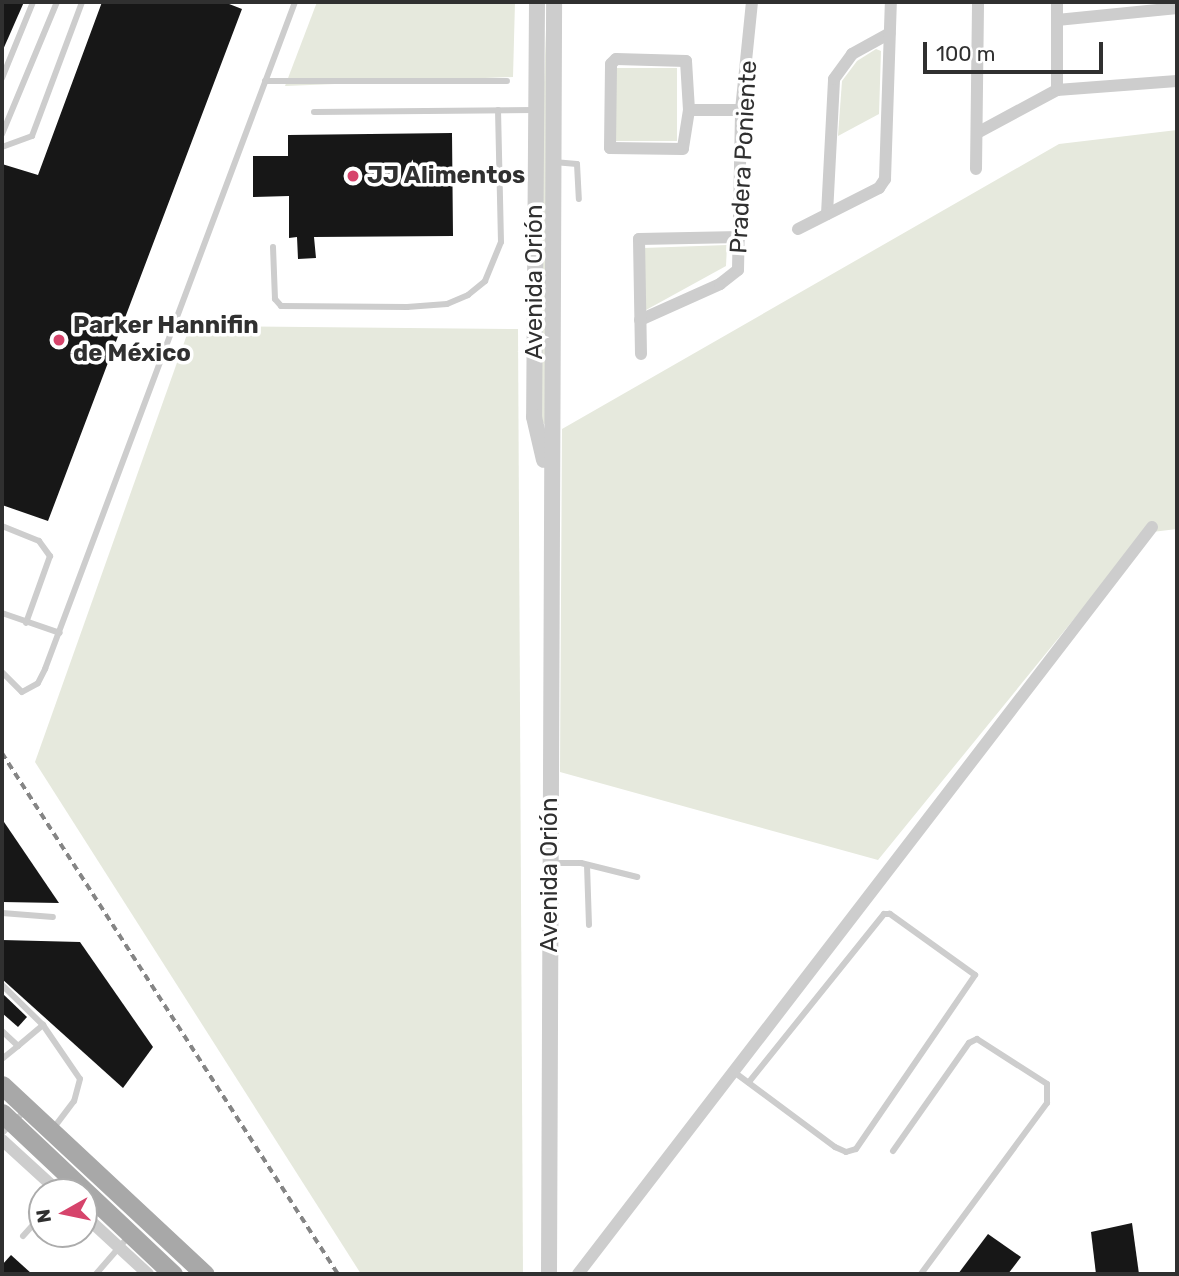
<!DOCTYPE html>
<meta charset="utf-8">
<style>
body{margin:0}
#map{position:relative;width:1179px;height:1276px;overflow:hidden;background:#fff;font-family:Rubik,sans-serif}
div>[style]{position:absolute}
.green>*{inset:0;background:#e6e9dd;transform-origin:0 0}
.building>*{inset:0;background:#171717}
.service>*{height:6px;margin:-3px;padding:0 3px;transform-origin:3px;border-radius:3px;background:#cdcdcd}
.minor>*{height:12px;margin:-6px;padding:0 6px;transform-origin:6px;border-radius:6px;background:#cdcdcd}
.tertiary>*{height:16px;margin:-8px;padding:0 8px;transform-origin:8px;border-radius:8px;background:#cdcdcd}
.primary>*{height:19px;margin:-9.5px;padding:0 9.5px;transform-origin:9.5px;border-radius:9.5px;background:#a8a8a8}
.rail>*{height:3.5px;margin-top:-1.75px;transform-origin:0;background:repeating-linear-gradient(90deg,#858585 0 7px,transparent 0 12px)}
.dots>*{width:19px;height:19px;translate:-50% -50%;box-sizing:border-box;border:4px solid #fff;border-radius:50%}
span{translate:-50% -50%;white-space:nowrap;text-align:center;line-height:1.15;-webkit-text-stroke:7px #fff;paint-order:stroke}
.street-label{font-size:24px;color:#303030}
.poi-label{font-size:24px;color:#303030;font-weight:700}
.left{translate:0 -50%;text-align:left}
.frame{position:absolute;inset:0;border:4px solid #303030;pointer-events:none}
.north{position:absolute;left:28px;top:1178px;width:70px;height:70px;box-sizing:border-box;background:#fff;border:2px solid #acacac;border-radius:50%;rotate:261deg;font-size:19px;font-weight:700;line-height:28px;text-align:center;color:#303030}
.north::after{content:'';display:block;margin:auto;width:24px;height:32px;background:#d6446b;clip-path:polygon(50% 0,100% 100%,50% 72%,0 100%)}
.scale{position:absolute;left:923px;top:42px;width:180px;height:32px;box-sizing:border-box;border:4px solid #303030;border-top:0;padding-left:9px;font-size:21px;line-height:24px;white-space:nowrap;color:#303030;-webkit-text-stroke:5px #fff;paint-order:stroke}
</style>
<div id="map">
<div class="green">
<div style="clip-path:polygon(317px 2px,515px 2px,513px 77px,285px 86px)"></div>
<div style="clip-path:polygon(547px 2px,546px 425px,541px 421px,541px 165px)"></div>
<div style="clip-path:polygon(876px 49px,881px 51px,879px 114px,838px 136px,842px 81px,857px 61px)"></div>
<div style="left:614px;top:68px;width:63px;height:73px"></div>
<div style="clip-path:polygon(1177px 130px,1177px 529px,1144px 533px,878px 860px,560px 772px,562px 429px,1059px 144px)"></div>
<div style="clip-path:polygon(727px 245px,726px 266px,646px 310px,643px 248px)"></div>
<div style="clip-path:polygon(190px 326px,518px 329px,523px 1274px,361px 1274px,35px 762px)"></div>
</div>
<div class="building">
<div style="clip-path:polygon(2px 2px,24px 2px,2px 52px)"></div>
<div style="clip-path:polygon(102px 2px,224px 2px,242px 9px,48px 521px,2px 505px,2px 164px,38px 175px)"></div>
<div style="clip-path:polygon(452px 133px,453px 236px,314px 237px,316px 258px,298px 259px,297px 237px,289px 238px,289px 196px,253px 197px,253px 156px,288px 156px,288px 135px)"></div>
<div style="clip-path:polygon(2px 819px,59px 903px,2px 902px)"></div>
<div style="clip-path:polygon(2px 940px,80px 942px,153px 1047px,123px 1088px,2px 979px)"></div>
<div style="clip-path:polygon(2px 993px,27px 1017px,18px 1027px,2px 1013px)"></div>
<div style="clip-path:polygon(1132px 1223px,1139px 1274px,1096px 1274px,1091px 1232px)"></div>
<div style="clip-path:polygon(988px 1234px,1021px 1257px,1008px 1274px,958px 1274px)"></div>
<div style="clip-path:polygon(11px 1255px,32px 1274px,2px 1274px,2px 1265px)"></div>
</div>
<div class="service">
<div style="left:2px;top:78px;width:82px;rotate:-67.8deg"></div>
<div style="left:265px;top:81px;width:242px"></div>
<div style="left:314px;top:112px;width:220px;rotate:-0.5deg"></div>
<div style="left:2px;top:134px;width:143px;rotate:-67.4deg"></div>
<div style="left:2px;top:147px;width:32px;rotate:-20deg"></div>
<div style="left:32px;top:136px;width:143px;rotate:-69.5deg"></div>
<div style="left:554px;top:162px;width:23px;rotate:5deg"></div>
<div style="left:577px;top:164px;width:35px;rotate:87deg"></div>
<div style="left:273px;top:247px;width:52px;rotate:87.8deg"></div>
<div style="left:275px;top:299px;width:9px;rotate:49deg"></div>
<div style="left:281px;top:306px;width:126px;rotate:0.5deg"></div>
<div style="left:407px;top:307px;width:40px;rotate:-4.3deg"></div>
<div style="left:447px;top:304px;width:23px;rotate:-23deg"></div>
<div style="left:468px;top:295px;width:22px;rotate:-39deg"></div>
<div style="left:485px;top:281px;width:42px;rotate:-67.7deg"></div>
<div style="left:501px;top:242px;width:132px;rotate:-91.3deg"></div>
<div style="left:2px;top:526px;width:40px;rotate:22deg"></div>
<div style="left:39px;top:541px;width:19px;rotate:54deg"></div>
<div style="left:50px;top:556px;width:71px;rotate:109.7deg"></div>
<div style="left:2px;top:613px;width:61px;rotate:19deg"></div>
<div style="left:2px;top:672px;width:28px;rotate:45deg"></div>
<div style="left:22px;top:692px;width:18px;rotate:-29deg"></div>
<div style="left:38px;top:683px;width:16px;rotate:-63deg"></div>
<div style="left:45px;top:669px;width:712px;rotate:-69.45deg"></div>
<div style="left:553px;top:863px;width:28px"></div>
<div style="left:581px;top:863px;width:58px;rotate:14deg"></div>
<div style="left:587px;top:865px;width:60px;rotate:88.1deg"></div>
<div style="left:2px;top:913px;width:51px;rotate:4.5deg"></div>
<div style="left:2px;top:985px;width:57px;rotate:44.3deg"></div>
<div style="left:43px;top:1025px;width:65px;rotate:55.6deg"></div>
<div style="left:80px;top:1079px;width:23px;rotate:105deg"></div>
<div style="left:74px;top:1101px;width:34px;rotate:127deg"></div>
<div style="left:2px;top:1031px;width:22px;rotate:43deg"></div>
<div style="left:18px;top:1046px;width:21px;rotate:141deg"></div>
<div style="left:18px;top:1046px;width:33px;rotate:-40deg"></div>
<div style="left:734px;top:1072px;width:126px;rotate:36.6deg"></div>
<div style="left:835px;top:1147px;width:12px;rotate:24deg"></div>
<div style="left:846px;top:1152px;width:10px;rotate:-17deg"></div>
<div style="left:856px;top:1149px;width:211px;rotate:-55.6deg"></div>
<div style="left:975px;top:975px;width:105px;rotate:-144.3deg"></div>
<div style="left:890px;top:914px;width:6px;rotate:180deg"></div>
<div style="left:884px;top:914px;width:216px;rotate:128.8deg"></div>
<div style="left:2px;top:1133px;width:33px;rotate:-44deg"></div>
<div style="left:893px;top:1151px;width:132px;rotate:-54.9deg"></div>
<div style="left:969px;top:1043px;width:9px;rotate:-27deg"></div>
<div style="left:977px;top:1039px;width:83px;rotate:32.7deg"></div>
<div style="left:1047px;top:1084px;width:19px;rotate:90deg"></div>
<div style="left:1047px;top:1103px;width:212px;rotate:126.4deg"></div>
<div style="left:23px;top:1236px;width:28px;rotate:-48deg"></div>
<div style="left:96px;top:1274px;width:50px;rotate:-49deg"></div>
</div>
<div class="minor">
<div style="left:1057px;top:20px;width:121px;rotate:-5.7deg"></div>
<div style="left:616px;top:59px;width:70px;rotate:1.6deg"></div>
<div style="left:686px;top:61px;width:49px;rotate:86.5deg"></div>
<div style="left:689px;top:110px;width:39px;rotate:99deg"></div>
<div style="left:683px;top:149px;width:73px;rotate:-179.2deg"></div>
<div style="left:610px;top:148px;width:84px;rotate:-89.3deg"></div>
<div style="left:611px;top:64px;width:7px;rotate:-45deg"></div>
<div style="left:1057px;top:90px;width:88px;rotate:-90deg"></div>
<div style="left:689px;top:110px;width:52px"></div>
<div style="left:977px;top:133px;width:91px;rotate:-28.3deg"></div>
<div style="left:1057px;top:90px;width:120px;rotate:-4.3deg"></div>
<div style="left:976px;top:169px;width:167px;rotate:-89.3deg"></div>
<div style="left:827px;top:214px;width:135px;rotate:-87deg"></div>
<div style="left:834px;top:79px;width:31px;rotate:-54deg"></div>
<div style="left:852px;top:54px;width:43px;rotate:-28.9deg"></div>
<div style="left:798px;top:229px;width:91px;rotate:-26.8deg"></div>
<div style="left:879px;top:188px;width:11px;rotate:-56deg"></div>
<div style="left:885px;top:179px;width:177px;rotate:-88.1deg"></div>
<div style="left:640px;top:320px;width:88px;rotate:-24.2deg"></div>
<div style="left:720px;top:284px;width:23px;rotate:-38deg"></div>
<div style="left:738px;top:270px;width:160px;rotate:-88.9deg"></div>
<div style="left:741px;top:110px;width:109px;rotate:-84.2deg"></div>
<div style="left:641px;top:354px;width:115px;rotate:-91deg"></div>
<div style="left:639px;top:239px;width:101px;rotate:-1.1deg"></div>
<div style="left:2px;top:1140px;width:77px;rotate:42.4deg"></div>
<div style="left:84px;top:1215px;width:87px;rotate:42.7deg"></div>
<div style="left:578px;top:1274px;width:942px;rotate:-52.46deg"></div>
</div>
<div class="tertiary">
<div style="left:537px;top:2px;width:415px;rotate:90.4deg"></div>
<div style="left:534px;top:417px;width:44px;rotate:76.9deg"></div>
<div style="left:549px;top:1274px;width:1272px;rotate:-89.77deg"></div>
</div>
<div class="primary">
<div style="left:2px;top:1085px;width:277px;rotate:43deg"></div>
<div style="left:2px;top:1113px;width:235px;rotate:43.3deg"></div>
</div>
<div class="rail">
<div style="left:2px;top:753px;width:620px;rotate:57.18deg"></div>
</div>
<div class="dots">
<div style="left:353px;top:176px;background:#d6446b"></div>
<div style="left:59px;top:340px;background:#d6446b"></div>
</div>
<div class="street-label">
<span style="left:744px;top:157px;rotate:-87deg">Pradera Poniente</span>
<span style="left:535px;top:282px;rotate:-90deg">Avenida Orión</span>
<span style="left:550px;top:875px;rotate:-90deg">Avenida Orión</span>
</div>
<div class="poi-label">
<span class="left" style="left:367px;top:176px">JJ Alimentos</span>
<span class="left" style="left:73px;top:340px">Parker Hannifin<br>de México</span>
</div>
<div class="frame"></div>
<div class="north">N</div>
<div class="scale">100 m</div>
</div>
